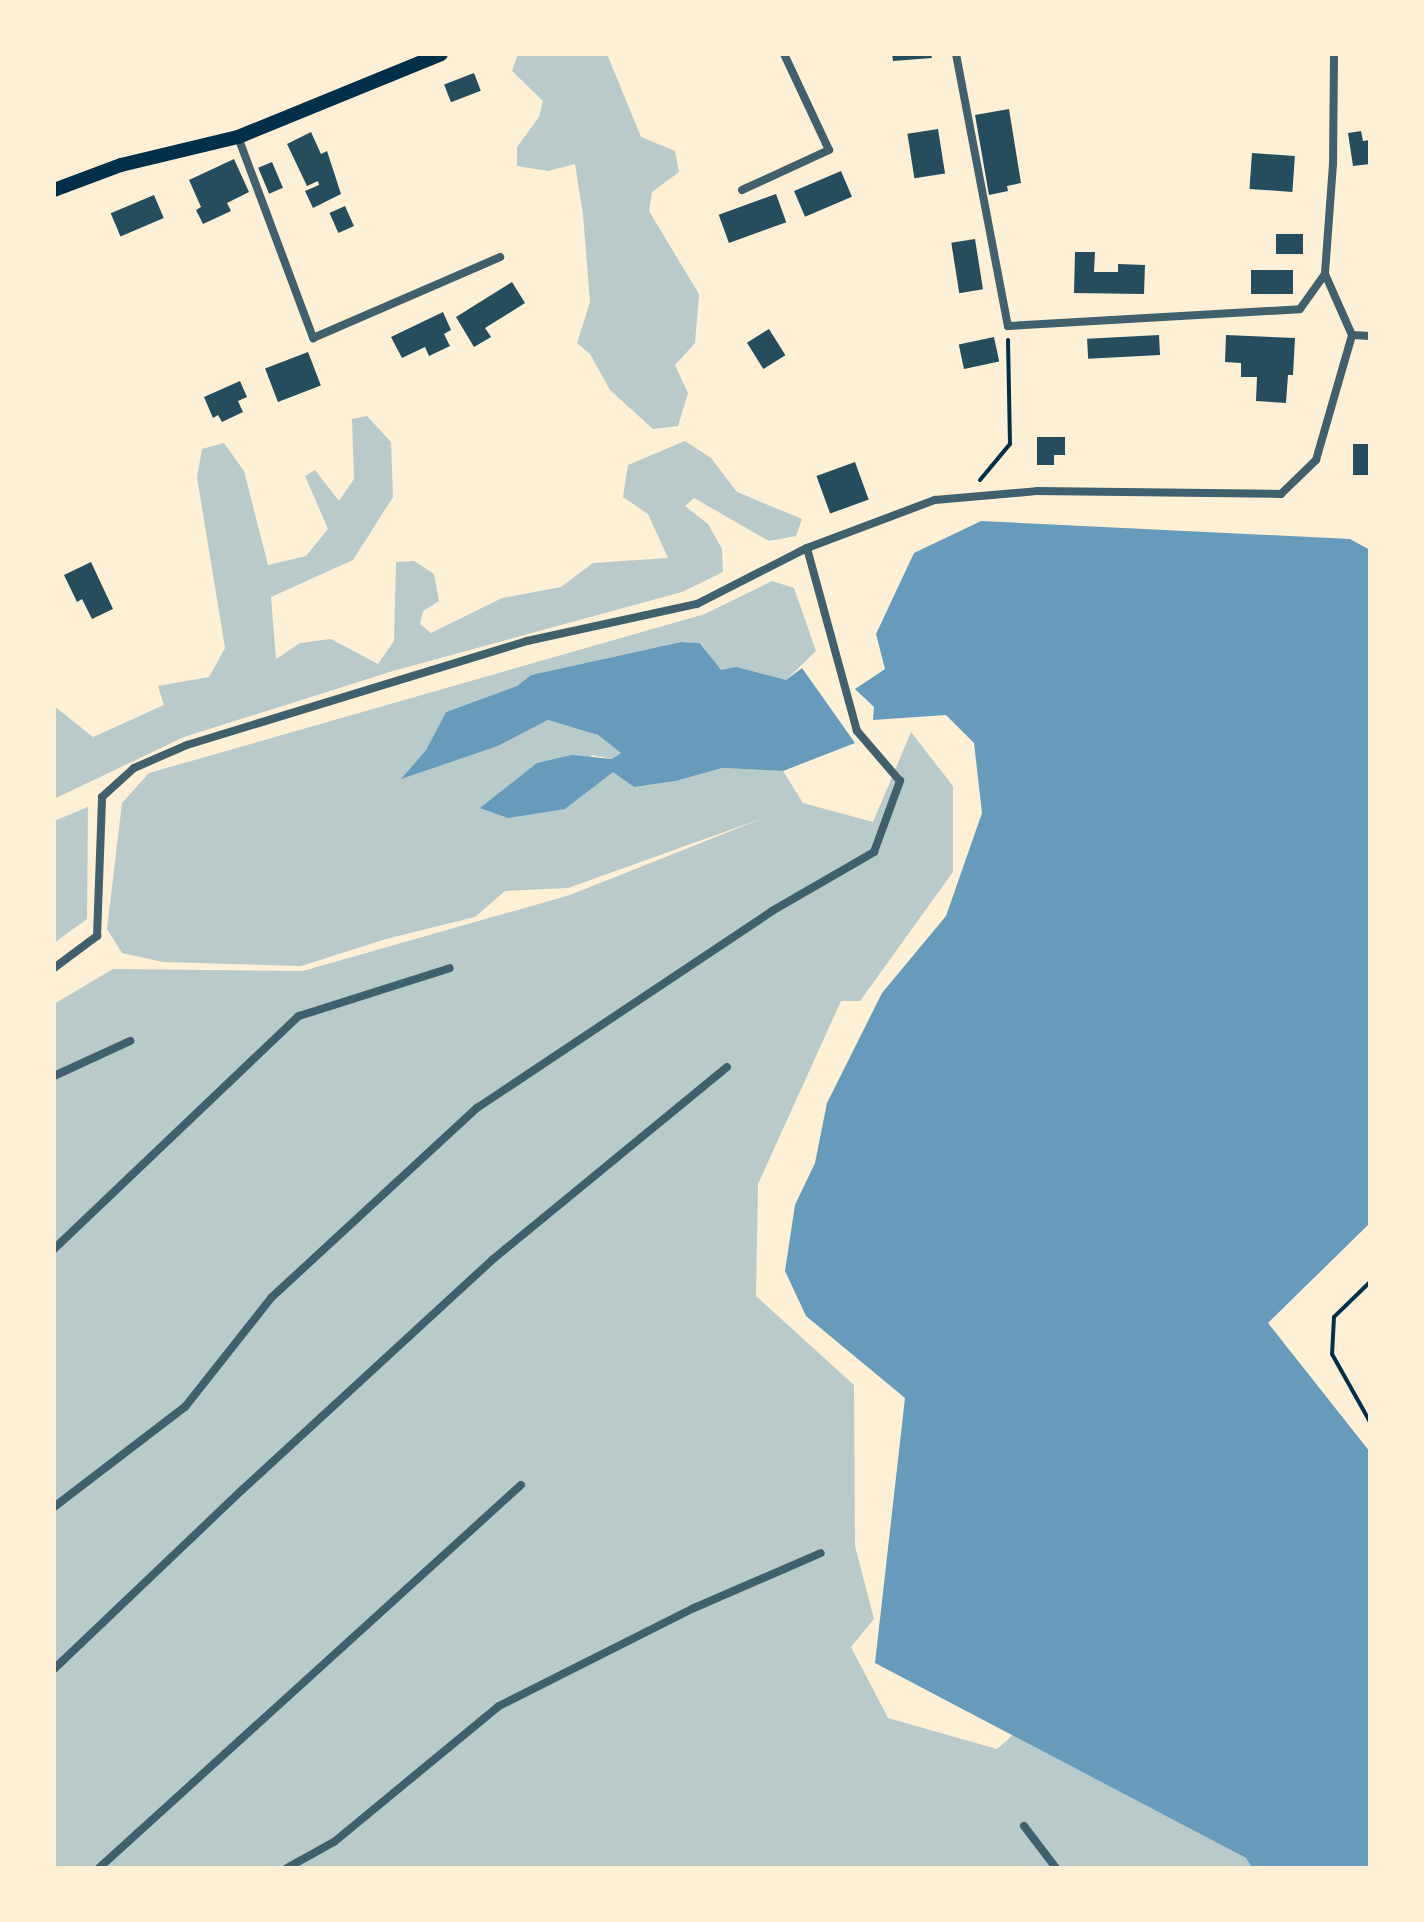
<!DOCTYPE html>
<style>
body{margin:0}
#map{position:relative;width:1424px;height:1922px;overflow:hidden;background:#fdf0d5;font-family:"Open Sans",sans-serif}
div>[style]{position:absolute}
.green>*{inset:0;background:#b9caca}
.water>*{inset:0;background:#669bbc}
.building>*{inset:0;background:#264d5e;transform-origin:0 0}
.path>*{height:4px;margin:-2px;padding:0 2px;transform-origin:2px;border-radius:2px;background:#003049}
.minor>*{height:8px;margin:-4px;padding:0 4px;transform-origin:4px;border-radius:4px;background:#3f606c}
.secondary>*{height:14px;margin:-7px;padding:0 7px;transform-origin:7px;border-radius:7px;background:#003049}
span{translate:-50% -50%;white-space:nowrap;text-align:center;line-height:1.15;-webkit-text-stroke:6px #fdf0d5;paint-order:stroke}
.frame{position:absolute;inset:0;border:56px solid #fdf0d5;pointer-events:none}
</style>
<div id="map">
<div class="green">
<div style="clip-path:polygon(518px 54px,607px 54px,641px 137px,675px 151px,679px 172px,652px 192px,649px 211px,699px 294px,695px 343px,675px 365px,688px 393px,678px 426px,653px 429px,610px 390px,590px 354px,577px 343px,590px 302px,583px 215px,575px 164px,548px 171px,517px 166px,517px 147px,539px 117px,543px 101px,512px 71px)"></div>
<div style="clip-path:polygon(367px 416px,391px 442px,393px 497px,353px 560px,271px 597px,276px 659px,300px 643px,331px 639px,378px 664px,394px 641px,396px 562px,414px 561px,434px 574px,439px 601px,423px 611px,420px 624px,431px 633px,502px 598px,561px 587px,593px 563px,668px 558px,648px 514px,623px 497px,628px 465px,685px 441px,711px 458px,737px 492px,802px 519px,796px 536px,769px 541px,694px 498px,685px 506px,708px 524px,722px 549px,723px 572px,682px 592px,393px 671px,184px 737px,54px 799px,54px 706px,93px 737px,164px 705px,158px 686px,209px 677px,225px 648px,197px 477px,202px 449px,224px 443px,244px 471px,268px 565px,306px 556px,328px 529px,305px 476px,315px 470px,339px 501px,354px 479px,352px 419px)"></div>
<div style="clip-path:polygon(772px 581px,794px 588px,816px 651px,786px 680px,720px 670px,701px 643px,681px 642px,531px 675px,517px 686px,446px 712px,426px 750px,402px 778px,498px 746px,548px 720px,598px 735px,621px 753px,613px 759px,592px 755px,565px 809px,613px 771px,634px 787px,676px 781px,722px 768px,783px 771px,803px 803px,873px 822px,911px 732px,953px 786px,953px 872px,860px 1001px,841px 1001px,758px 1184px,756px 1296px,854px 1385px,855px 1546px,874px 1619px,851px 1647px,888px 1718px,997px 1749px,1013px 1735px,1246px 1858px,1252px 1868px,54px 1868px,54px 1004px,113px 969px,303px 971px,570px 895px,766px 817px,568px 888px,505px 891px,475px 917px,386px 939px,301px 966px,163px 962px,122px 953px,107px 929px,122px 803px,149px 773px,705px 614px)"></div>
<div style="clip-path:polygon(88px 807px,87px 919px,54px 943px,54px 821px)"></div>
</div>
<div class="water">
<div style="clip-path:polygon(981px 521px,1350px 539px,1370px 550px,1370px 1223px,1268px 1323px,1370px 1452px,1370px 1868px,1252px 1868px,1246px 1858px,875px 1663px,905px 1398px,806px 1316px,785px 1271px,795px 1205px,815px 1163px,827px 1103px,882px 993px,946px 916px,982px 813px,974px 743px,946px 715px,873px 720px,874px 707px,855px 689px,885px 669px,876px 634px,914px 553px)"></div>
<div style="clip-path:polygon(681px 642px,700px 643px,721px 670px,736px 667px,786px 680px,802px 668px,855px 743px,783px 771px,722px 768px,676px 781px,634px 787px,613px 772px,565px 809px,508px 818px,480px 808px,537px 763px,572px 755px,612px 759px,621px 753px,598px 735px,548px 720px,498px 746px,401px 779px,426px 750px,446px 712px,517px 686px,531px 675px)"></div>
</div>
<div class="building">
<div style="clip-path:polygon(892px 54px,931px 54px,932px 58px,893px 61px)"></div>
<div style="left:474px;top:73px;width:19px;height:32px;rotate:69deg"></div>
<div style="clip-path:polygon(1009px 109px,1021px 183px,1007px 186px,1008px 191px,989px 195px,975px 115px)"></div>
<div style="left:938px;top:129px;width:45px;height:31px;rotate:81deg"></div>
<div style="clip-path:polygon(1361px 131px,1363px 141px,1370px 140px,1370px 164px,1353px 166px,1348px 133px)"></div>
<div style="clip-path:polygon(311px 132px,321px 154px,327px 151px,341px 194px,313px 208px,305px 191px,319px 185px,318px 181px,307px 186px,287px 144px)"></div>
<div style="left:1252px;top:153px;width:43px;height:36px;rotate:4deg"></div>
<div style="clip-path:polygon(234px 159px,249px 192px,227px 203px,231px 211px,203px 224px,196px 210px,201px 207px,189px 180px)"></div>
<div style="left:272px;top:162px;width:28px;height:15px;rotate:67deg"></div>
<div style="left:841px;top:171px;width:28px;height:51px;rotate:67deg"></div>
<div style="left:776px;top:194px;width:30px;height:61px;rotate:70deg"></div>
<div style="left:154px;top:195px;width:25px;height:47px;rotate:67deg"></div>
<div style="left:345px;top:206px;width:22px;height:17px;rotate:66deg"></div>
<div style="left:1276px;top:234px;width:27px;height:20px"></div>
<div style="left:975px;top:239px;width:51px;height:24px;rotate:81deg"></div>
<div style="clip-path:polygon(1075px 252px,1095px 252px,1094px 272px,1118px 272px,1118px 264px,1145px 265px,1144px 294px,1074px 293px)"></div>
<div style="left:1293px;top:270px;width:24px;height:42px;rotate:90deg"></div>
<div style="clip-path:polygon(512px 282px,525px 303px,485px 328px,491px 337px,474px 347px,456px 317px)"></div>
<div style="clip-path:polygon(443px 312px,451px 330px,444px 334px,450px 346px,429px 356px,425px 347px,402px 358px,391px 337px)"></div>
<div style="left:769px;top:329px;width:31px;height:26px;rotate:58deg"></div>
<div style="left:1159px;top:335px;width:20px;height:72px;rotate:87deg"></div>
<div style="clip-path:polygon(1226px 335px,1295px 338px,1293px 375px,1288px 375px,1286px 403px,1256px 401px,1257px 377px,1241px 377px,1241px 363px,1225px 362px)"></div>
<div style="left:994px;top:337px;width:25px;height:36px;rotate:78deg"></div>
<div style="left:308px;top:352px;width:36px;height:46px;rotate:69deg"></div>
<div style="clip-path:polygon(240px 381px,247px 397px,238px 401px,243px 412px,222px 422px,218px 415px,213px 418px,204px 397px)"></div>
<div style="clip-path:polygon(1037px 437px,1065px 437px,1065px 455px,1054px 455px,1054px 465px,1037px 465px)"></div>
<div style="left:1353px;top:444px;width:17px;height:31px"></div>
<div style="left:855px;top:462px;width:40px;height:41px;rotate:70deg"></div>
<div style="clip-path:polygon(91px 562px,113px 609px,92px 619px,82px 599px,77px 602px,64px 575px)"></div>
</div>
<div class="path">
<div style="left:980px;top:480px;width:47px;rotate:-50.2deg"></div>
<div style="left:1010px;top:444px;width:104px;rotate:-91.1deg"></div>
<div style="left:1370px;top:1282px;width:50px;rotate:135.8deg"></div>
<div style="left:1334px;top:1317px;width:37px;rotate:93deg"></div>
<div style="left:1332px;top:1354px;width:78px;rotate:60.8deg"></div>
</div>
<div class="minor">
<div style="left:956px;top:54px;width:277px;rotate:79.2deg"></div>
<div style="left:1008px;top:326px;width:292px;rotate:-3.3deg"></div>
<div style="left:1300px;top:309px;width:43px;rotate:-54.5deg"></div>
<div style="left:1334px;top:54px;width:110px;rotate:90.5deg"></div>
<div style="left:1333px;top:164px;width:110px;rotate:94.2deg"></div>
<div style="left:1325px;top:274px;width:67px;rotate:66.1deg"></div>
<div style="left:238px;top:137px;width:215px;rotate:69.5deg"></div>
<div style="left:313px;top:338px;width:204px;rotate:-23.4deg"></div>
<div style="left:742px;top:190px;width:96px;rotate:-24.7deg"></div>
<div style="left:829px;top:150px;width:106px;rotate:-115.1deg"></div>
<div style="left:1352px;top:335px;width:18px;rotate:3deg"></div>
<div style="left:54px;top:968px;width:54px;rotate:-36.7deg"></div>
<div style="left:97px;top:936px;width:139px;rotate:-87.9deg"></div>
<div style="left:102px;top:797px;width:43px;rotate:-42.2deg"></div>
<div style="left:134px;top:768px;width:58px;rotate:-23.5deg"></div>
<div style="left:187px;top:745px;width:356px;rotate:-17deg"></div>
<div style="left:527px;top:641px;width:174px;rotate:-12.3deg"></div>
<div style="left:697px;top:604px;width:123px;rotate:-27deg"></div>
<div style="left:807px;top:548px;width:137px;rotate:-20.6deg"></div>
<div style="left:935px;top:500px;width:102px;rotate:-5deg"></div>
<div style="left:1037px;top:491px;width:244px;rotate:0.7deg"></div>
<div style="left:1281px;top:494px;width:49px;rotate:-44.2deg"></div>
<div style="left:1316px;top:460px;width:130px;rotate:-73.9deg"></div>
<div style="left:54px;top:1076px;width:84px;rotate:-24.7deg"></div>
<div style="left:54px;top:1249px;width:338px;rotate:-43.6deg"></div>
<div style="left:299px;top:1016px;width:158px;rotate:-17.6deg"></div>
<div style="left:54px;top:1507px;width:165px;rotate:-37.4deg"></div>
<div style="left:185px;top:1407px;width:140px;rotate:-51.7deg"></div>
<div style="left:272px;top:1297px;width:279px;rotate:-42.7deg"></div>
<div style="left:477px;top:1108px;width:355px;rotate:-33.7deg"></div>
<div style="left:772px;top:911px;width:118px;rotate:-30deg"></div>
<div style="left:874px;top:852px;width:76px;rotate:-69.9deg"></div>
<div style="left:900px;top:781px;width:66px;rotate:-130.7deg"></div>
<div style="left:857px;top:731px;width:190px;rotate:-105.3deg"></div>
<div style="left:54px;top:1669px;width:260px;rotate:-43.6deg"></div>
<div style="left:242px;top:1490px;width:340px;rotate:-42.6deg"></div>
<div style="left:492px;top:1260px;width:304px;rotate:-39.4deg"></div>
<div style="left:1024px;top:1826px;width:53px;rotate:52.7deg"></div>
<div style="left:99px;top:1868px;width:570px;rotate:-42.23deg"></div>
<div style="left:287px;top:1868px;width:54px;rotate:-29deg"></div>
<div style="left:334px;top:1842px;width:214px;rotate:-39.5deg"></div>
<div style="left:499px;top:1706px;width:218px;rotate:-26.7deg"></div>
<div style="left:694px;top:1608px;width:138px;rotate:-23.4deg"></div>
</div>
<div class="secondary">
<div style="left:54px;top:190px;width:72px;rotate:-20.5deg"></div>
<div style="left:121px;top:165px;width:120px;rotate:-13.5deg"></div>
<div style="left:238px;top:137px;width:219px;rotate:-22.2deg"></div>
</div>
<div class="frame"></div>
</div>
